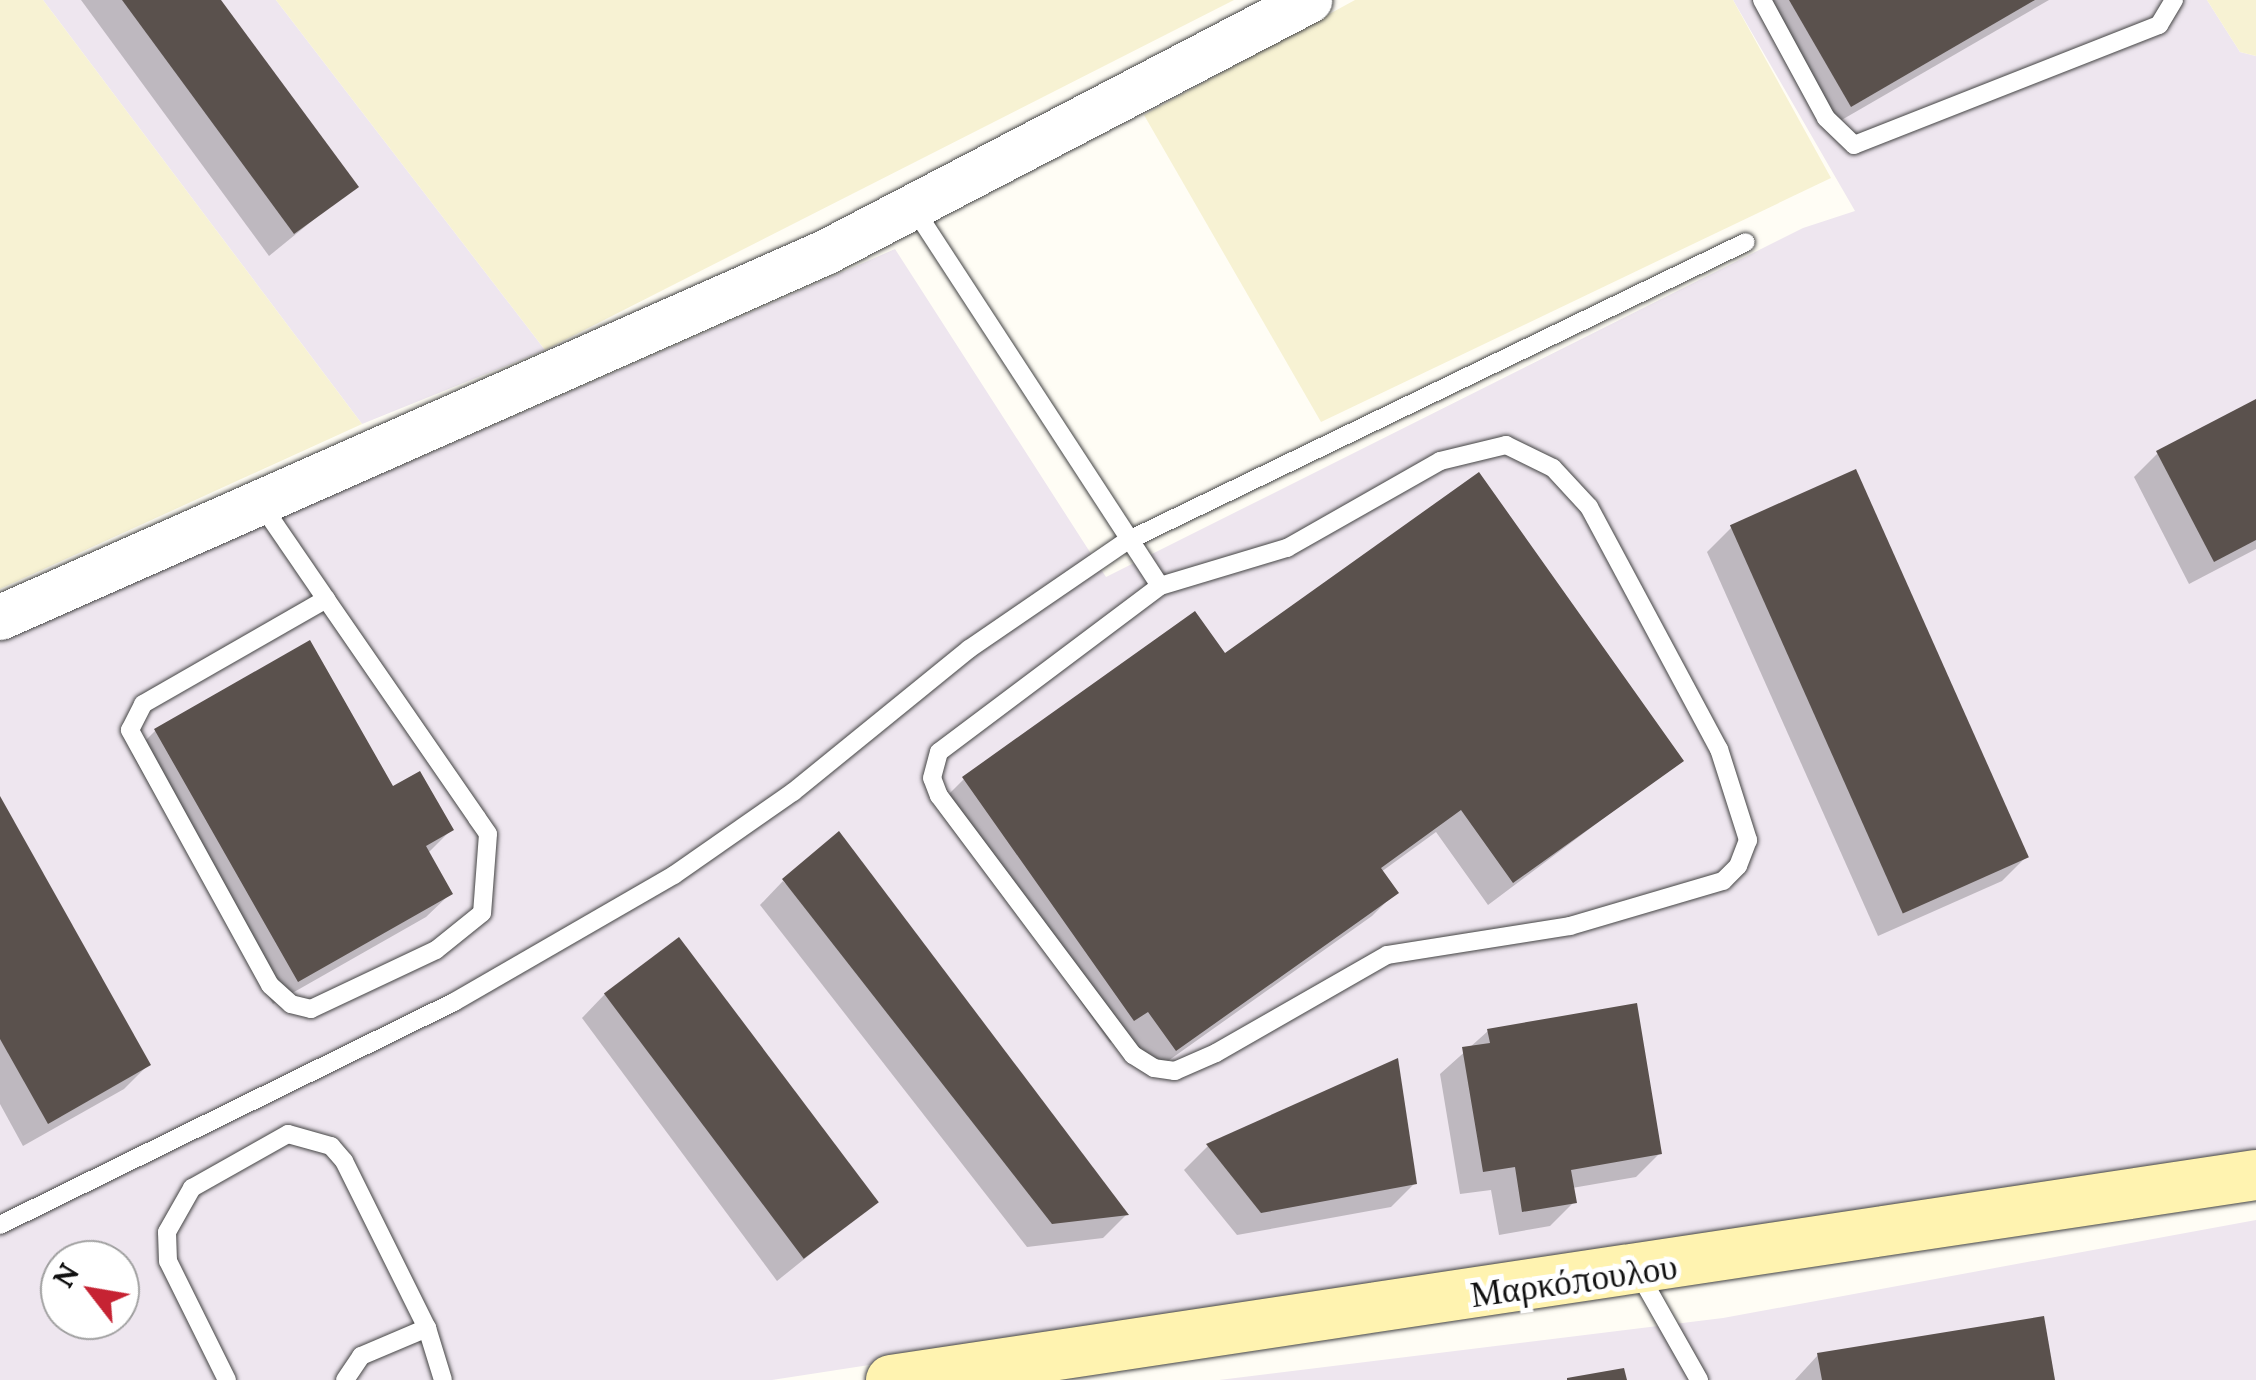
<!DOCTYPE html>
<meta charset="utf-8">
<style>
body{margin:0}
#map{position:relative;width:2256px;height:1380px;overflow:hidden;background:#fffdf5;font-family:Lora,serif}
div>[style]{position:absolute}
.industrial>*{inset:0;background:#eee6ef}
.farmland>*{inset:0;background:#f7f2d3}
.shadow>*{inset:0;background:#0003}
.building>*{inset:0;background:#5a514d;transform-origin:0 0}
.roads{filter:drop-shadow(0 0 2px #444) drop-shadow(0 0 2px #444)}
.service>*{height:18px;margin:-9px;padding:0 9px;transform-origin:9px;border-radius:9px;background:#fff}
.tertiary>*{height:45px;margin:-22.5px;padding:0 22.5px;transform-origin:22.5px;border-radius:22.5px;background:#fff}
.secondary>*{height:50px;margin:-25px;padding:0 25px;transform-origin:25px;border-radius:25px;background:#fff3b0}
span{translate:-50% -50%;white-space:nowrap;text-align:center;line-height:1.15;-webkit-text-stroke:10px #fff;paint-order:stroke}
.street-label{font-size:35px;color:#111}
.north{position:absolute;left:40px;top:1240px;width:100px;height:100px;box-sizing:border-box;background:#fff;border:2px solid #a0a0a0;border-radius:50%;rotate:301deg;font-size:28px;font-weight:700;line-height:40px;text-align:center;color:#111}
.north::after{content:'';display:block;margin:auto;width:35px;height:45px;background:#c62333;clip-path:polygon(50% 0,100% 100%,50% 72%,0 100%)}
</style>
<div id="map">
<div class="industrial">
<div style="clip-path:polygon(43px 0,276px 0,545px 350px,362px 424px)"></div>
<div style="clip-path:polygon(evenodd,1733px 0,2207px 0,2240px 52px,2256px 56px,2256px 1151px,772px 1380px,0 1380px,0 640px,146px 566px,382px 474px,895px 249px,1106px 577px,1803px 228px,1855px 211px,1733px 0,60px 1260px,120px 1260px,120px 1320px,60px 1320px,60px 1260px)"></div>
<div style="clip-path:polygon(2256px 1220px,2256px 1380px,1219px 1380px,1723px 1318px)"></div>
</div>
<div class="farmland">
<div style="clip-path:polygon(0 0,43px 0,362px 424px,0 589px)"></div>
<div style="clip-path:polygon(276px 0,1234px 0,545px 350px)"></div>
<div style="clip-path:polygon(1355px 0,1733px 0,1831px 178px,1321px 422px,1144px 115px)"></div>
<div style="clip-path:polygon(2207px 0,2256px 0,2256px 56px,2240px 52px)"></div>
</div>
<div class="shadow">
<div style="clip-path:polygon(81px 0,218px 0,355px 186px,269px 256px)"></div>
<div style="clip-path:polygon(1752px 0,2049px 0,1826px 129px)"></div>
<div style="clip-path:polygon(2256px 402px,2256px 549px,2189px 584px,2134px 477px,2158px 453px)"></div>
<div style="clip-path:polygon(1855px 472px,2026px 857px,2002px 881px,1878px 936px,1707px 552px,1731px 528px)"></div>
<div style="clip-path:polygon(1225px 656px,1680px 761px,1488px 905px,1436px 832px,1381px 872px,1396px 892px,1372px 916px,1151px 1073px,1123px 1034px,1110px 1043px,940px 803px,964px 779px)"></div>
<div style="clip-path:polygon(156px 730px,393px 789px,451px 830px,427px 854px,450px 894px,426px 917px,273px 1004px,132px 754px)"></div>
<div style="clip-path:polygon(0 801px,148px 1065px,124px 1089px,23px 1146px,0 1104px)"></div>
<div style="clip-path:polygon(783px 881px,1126px 1215px,1103px 1238px,1027px 1247px,760px 905px)"></div>
<div style="clip-path:polygon(605px 994px,874px 1203px,777px 1281px,582px 1018px)"></div>
<div style="clip-path:polygon(1488px 1031px,1660px 1153px,1636px 1177px,1572px 1188px,1574px 1202px,1550px 1226px,1499px 1235px,1491px 1190px,1460px 1194px,1440px 1074px)"></div>
<div style="clip-path:polygon(1396px 1062px,1415px 1183px,1391px 1207px,1237px 1235px,1184px 1170px,1208px 1146px)"></div>
<div style="clip-path:polygon(1818px 1355px,2052px 1380px,1795px 1380px)"></div>
</div>
<div class="building">
<div style="clip-path:polygon(122px 0,221px 0,359px 187px,294px 234px)"></div>
<div style="clip-path:polygon(1789px 0,2035px 0,1851px 107px)"></div>
<div style="clip-path:polygon(2256px 399px,2256px 540px,2214px 562px,2156px 451px)"></div>
<div style="left:1856px;top:469px;width:425px;height:138px;rotate:66deg"></div>
<div style="clip-path:polygon(1479px 472px,1684px 761px,1513px 883px,1461px 810px,1381px 868px,1399px 893px,1176px 1051px,1148px 1012px,1134px 1021px,962px 777px,1195px 611px,1225px 653px)"></div>
<div style="clip-path:polygon(310px 640px,393px 786px,420px 771px,454px 830px,426px 846px,453px 894px,298px 982px,154px 729px)"></div>
<div style="clip-path:polygon(0 796px,151px 1065px,48px 1124px,0 1039px)"></div>
<div style="clip-path:polygon(839px 831px,1129px 1215px,1052px 1224px,782px 879px)"></div>
<div style="left:679px;top:937px;width:332px;height:94px;rotate:53deg"></div>
<div style="clip-path:polygon(1637px 1003px,1662px 1154px,1571px 1170px,1577px 1203px,1522px 1212px,1515px 1167px,1483px 1172px,1462px 1047px,1490px 1043px,1487px 1029px)"></div>
<div style="clip-path:polygon(1398px 1058px,1417px 1184px,1261px 1213px,1206px 1144px)"></div>
<div style="clip-path:polygon(2044px 1316px,2055px 1380px,1822px 1380px,1817px 1353px)"></div>
<div style="clip-path:polygon(1624px 1368px,1627px 1380px,1567px 1380px,1567px 1378px)"></div>
</div>
<div class="roads">
<div class="service">
<div style="left:1762px;top:0;width:134px;rotate:61.5deg"></div>
<div style="left:1826px;top:118px;width:39px;rotate:44deg"></div>
<div style="left:1854px;top:145px;width:328px;rotate:-21.5deg"></div>
<div style="left:2159px;top:25px;width:29px;rotate:-59deg"></div>
<div style="left:913px;top:207px;width:452px;rotate:56.9deg"></div>
<div style="left:1506px;top:445px;width:52px;rotate:26.1deg"></div>
<div style="left:1553px;top:468px;width:53px;rotate:47.3deg"></div>
<div style="left:1589px;top:507px;width:275px;rotate:61.8deg"></div>
<div style="left:1719px;top:749px;width:96px;rotate:72.3deg"></div>
<div style="left:1748px;top:840px;width:28px;rotate:111deg"></div>
<div style="left:1738px;top:866px;width:21px;rotate:135deg"></div>
<div style="left:1723px;top:881px;width:159px;rotate:163.6deg"></div>
<div style="left:1570px;top:926px;width:185px;rotate:171deg"></div>
<div style="left:1387px;top:955px;width:197px;rotate:150.2deg"></div>
<div style="left:1216px;top:1053px;width:45px;rotate:156.3deg"></div>
<div style="left:1175px;top:1071px;width:21px;rotate:-172deg"></div>
<div style="left:1154px;top:1068px;width:25px;rotate:-148deg"></div>
<div style="left:1133px;top:1055px;width:324px;rotate:-126.8deg"></div>
<div style="left:939px;top:796px;width:19px;rotate:-111deg"></div>
<div style="left:932px;top:778px;width:27px;rotate:-75deg"></div>
<div style="left:939px;top:752px;width:276px;rotate:-36.9deg"></div>
<div style="left:1160px;top:586px;width:133px;rotate:-16.7deg"></div>
<div style="left:1287px;top:548px;width:176px;rotate:-29.6deg"></div>
<div style="left:1440px;top:461px;width:68px;rotate:-13.6deg"></div>
<div style="left:261px;top:504px;width:115px;rotate:55.6deg"></div>
<div style="left:326px;top:599px;width:266px;rotate:55.4deg"></div>
<div style="left:477px;top:818px;width:19px;rotate:55deg"></div>
<div style="left:488px;top:834px;width:79px;rotate:94.3deg"></div>
<div style="left:482px;top:913px;width:59px;rotate:141.2deg"></div>
<div style="left:436px;top:950px;width:138px;rotate:154.7deg"></div>
<div style="left:311px;top:1009px;width:21px;rotate:-166deg"></div>
<div style="left:291px;top:1004px;width:28px;rotate:-138deg"></div>
<div style="left:270px;top:985px;width:291px;rotate:-118.8deg"></div>
<div style="left:130px;top:730px;width:29px;rotate:-63deg"></div>
<div style="left:143px;top:704px;width:211px;rotate:-29.8deg"></div>
<div style="left:0;top:1225px;width:506px;rotate:-26.16deg"></div>
<div style="left:454px;top:1002px;width:254px;rotate:-30deg"></div>
<div style="left:674px;top:875px;width:145px;rotate:-34.9deg"></div>
<div style="left:793px;top:792px;width:227px;rotate:-39.1deg"></div>
<div style="left:969px;top:649px;width:191px;rotate:-34.4deg"></div>
<div style="left:1127px;top:541px;width:687px;rotate:-25.78deg"></div>
<div style="left:1638px;top:1272px;width:124px;rotate:60.5deg"></div>
<div style="left:227px;top:1380px;width:133px;rotate:-116.4deg"></div>
<div style="left:168px;top:1261px;width:29px;rotate:-92deg"></div>
<div style="left:167px;top:1232px;width:51px;rotate:-60.4deg"></div>
<div style="left:192px;top:1188px;width:110px;rotate:-29.4deg"></div>
<div style="left:288px;top:1134px;width:45px;rotate:15.6deg"></div>
<div style="left:331px;top:1146px;width:20px;rotate:49deg"></div>
<div style="left:344px;top:1161px;width:186px;rotate:63.6deg"></div>
<div style="left:427px;top:1328px;width:54px;rotate:72.9deg"></div>
<div style="left:345px;top:1380px;width:29px;rotate:-56deg"></div>
<div style="left:361px;top:1356px;width:72px;rotate:-23deg"></div>
</div>
<div class="tertiary">
<div style="left:0;top:617px;width:902px;rotate:-23.87deg"></div>
<div style="left:825px;top:252px;width:546px;rotate:-27.5deg"></div>
</div>
<div class="secondary">
<div style="left:891px;top:1380px;width:1380px;rotate:-8.54deg"></div>
</div>
</div>
<div class="street-label">
<span style="left:1574px;top:1281px;rotate:-8deg">Μαρκόπουλου</span>
</div>
<div class="north">N</div>
</div>
